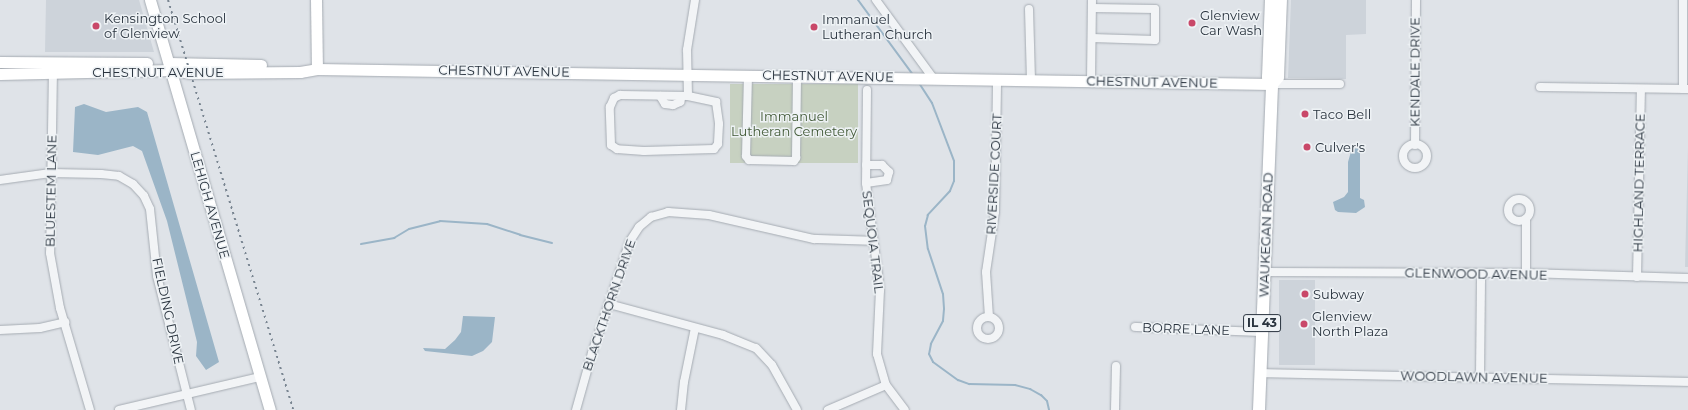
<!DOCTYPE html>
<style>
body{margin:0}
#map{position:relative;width:1688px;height:410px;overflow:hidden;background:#dfe3e8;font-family:Montserrat,sans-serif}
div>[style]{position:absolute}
.built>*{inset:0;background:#cdd3da;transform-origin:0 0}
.green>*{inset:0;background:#c7d1c1;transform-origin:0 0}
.water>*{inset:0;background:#9bb5c7}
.stream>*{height:2px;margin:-1px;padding:0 1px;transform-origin:1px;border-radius:1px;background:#9bb5c7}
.roads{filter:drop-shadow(0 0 1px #a5abb2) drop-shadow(0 0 1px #a5abb2)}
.street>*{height:8px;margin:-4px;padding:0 4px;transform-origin:4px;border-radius:4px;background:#f2f4f6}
.street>.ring{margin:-4px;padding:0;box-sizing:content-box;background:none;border:8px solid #f2f4f6;border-radius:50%}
.secondary>*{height:11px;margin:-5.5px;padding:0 5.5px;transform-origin:5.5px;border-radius:5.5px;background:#fff}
.primary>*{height:12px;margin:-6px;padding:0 6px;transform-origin:6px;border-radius:6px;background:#fff}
.rail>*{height:2px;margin-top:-1px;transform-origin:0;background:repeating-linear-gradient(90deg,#798591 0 2px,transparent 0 6px)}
.dots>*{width:11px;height:11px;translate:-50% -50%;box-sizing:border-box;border:2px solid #eef2f5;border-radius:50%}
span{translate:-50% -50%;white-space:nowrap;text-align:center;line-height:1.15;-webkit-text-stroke:3px #eef2f5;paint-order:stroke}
.shield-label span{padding:1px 3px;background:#eef2f5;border:1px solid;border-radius:3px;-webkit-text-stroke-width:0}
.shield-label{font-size:12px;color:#29333e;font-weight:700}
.poi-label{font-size:13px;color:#29333e}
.left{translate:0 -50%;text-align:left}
.street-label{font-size:13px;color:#29333e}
.park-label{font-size:13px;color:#415936}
</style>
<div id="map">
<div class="built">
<div style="clip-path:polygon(46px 0,139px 0,154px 52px,45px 52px)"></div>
<div style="clip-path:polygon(1291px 0,1366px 0,1366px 34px,1346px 35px,1346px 79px,1288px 78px)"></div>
<div style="clip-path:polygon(1688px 147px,1688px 267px,1685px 267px)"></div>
<div style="left:1279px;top:280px;width:36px;height:85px"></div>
</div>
<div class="green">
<div style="left:730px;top:84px;width:128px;height:79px"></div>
</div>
<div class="water">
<div style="clip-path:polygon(84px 104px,106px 112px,138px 107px,147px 112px,219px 362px,206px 370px,196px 356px,197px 342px,167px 221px,142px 151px,133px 146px,98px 155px,73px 152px,75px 107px)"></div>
<div style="clip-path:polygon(1352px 148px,1360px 149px,1360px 198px,1364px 200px,1365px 207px,1356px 213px,1338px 212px,1335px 210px,1333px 202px,1344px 197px,1348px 192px,1348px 162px)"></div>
<div style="clip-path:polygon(463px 316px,495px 317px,492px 342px,483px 351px,472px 356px,425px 351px,423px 348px,445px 349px,455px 340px,461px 332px)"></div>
</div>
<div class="stream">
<div style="left:858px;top:0;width:93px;rotate:53.7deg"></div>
<div style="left:919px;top:83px;width:24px;rotate:57deg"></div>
<div style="left:932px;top:103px;width:62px;rotate:69.2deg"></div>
<div style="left:954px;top:161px;width:20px;rotate:90deg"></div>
<div style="left:954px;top:181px;width:11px;rotate:112deg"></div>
<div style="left:950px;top:191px;width:33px;rotate:133deg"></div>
<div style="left:928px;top:215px;width:11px;rotate:105deg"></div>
<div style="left:925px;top:226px;width:23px;rotate:83deg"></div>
<div style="left:928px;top:249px;width:47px;rotate:71.6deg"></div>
<div style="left:943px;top:294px;width:15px;rotate:86deg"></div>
<div style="left:944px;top:309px;width:12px;rotate:95deg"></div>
<div style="left:943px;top:321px;width:26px;rotate:118deg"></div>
<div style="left:931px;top:344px;width:10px;rotate:101deg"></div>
<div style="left:929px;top:354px;width:9px;rotate:63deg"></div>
<div style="left:933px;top:362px;width:31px;rotate:36deg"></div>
<div style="left:958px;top:380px;width:12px;rotate:20deg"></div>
<div style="left:969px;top:384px;width:46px;rotate:1.2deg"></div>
<div style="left:1015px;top:385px;width:16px;rotate:15deg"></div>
<div style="left:1030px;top:389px;width:13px;rotate:29deg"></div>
<div style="left:1041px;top:395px;width:8px;rotate:45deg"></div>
<div style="left:1047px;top:401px;width:9px;rotate:77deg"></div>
<div style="left:361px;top:244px;width:34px;rotate:-10deg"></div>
<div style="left:394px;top:238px;width:17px;rotate:-31deg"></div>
<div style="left:409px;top:229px;width:32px;rotate:-14deg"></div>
<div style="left:440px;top:221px;width:47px;rotate:3.7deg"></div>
<div style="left:487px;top:224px;width:35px;rotate:18deg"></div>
<div style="left:520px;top:235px;width:33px;rotate:14deg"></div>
</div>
<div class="roads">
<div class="street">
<div style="left:876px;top:0;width:97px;rotate:53.8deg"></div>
<div style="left:1029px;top:9px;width:70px;rotate:88.4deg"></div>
<div style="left:1092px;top:38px;width:63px;rotate:1.8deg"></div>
<div style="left:1155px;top:40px;width:31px;rotate:-90deg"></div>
<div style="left:1155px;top:9px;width:63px;rotate:-179.1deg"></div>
<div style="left:53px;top:69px;width:184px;rotate:90.9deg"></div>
<div style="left:50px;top:253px;width:56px;rotate:79.7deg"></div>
<div style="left:60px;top:308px;width:106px;rotate:73.6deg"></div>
<div style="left:748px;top:75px;width:81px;rotate:91.4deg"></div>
<div style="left:746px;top:156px;width:5px;rotate:53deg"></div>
<div style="left:749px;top:160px;width:45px;rotate:1.3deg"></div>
<div style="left:794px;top:161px;width:4px;rotate:-56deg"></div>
<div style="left:796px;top:158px;width:82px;rotate:-89.3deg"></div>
<div style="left:1091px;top:81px;width:81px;rotate:-89.3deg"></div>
<div style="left:1272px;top:84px;width:68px"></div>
<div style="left:1540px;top:87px;width:148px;rotate:0.8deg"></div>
<div style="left:1683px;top:89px;width:89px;rotate:-90deg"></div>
<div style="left:867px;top:90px;width:93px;rotate:90.6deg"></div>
<div style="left:866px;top:183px;width:108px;rotate:82.5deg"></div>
<div style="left:880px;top:290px;width:64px;rotate:92.7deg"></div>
<div style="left:877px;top:354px;width:32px;rotate:74deg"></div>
<div style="left:886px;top:385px;width:31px;rotate:53deg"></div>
<div style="left:660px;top:96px;width:9px;rotate:58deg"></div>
<div style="left:665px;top:104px;width:8px;rotate:7deg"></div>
<div style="left:673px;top:105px;width:8px;rotate:-23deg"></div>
<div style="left:680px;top:102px;width:6px;rotate:-72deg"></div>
<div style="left:688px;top:96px;width:29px;rotate:12deg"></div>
<div style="left:716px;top:102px;width:22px;rotate:82deg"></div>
<div style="left:719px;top:124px;width:20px;rotate:93deg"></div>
<div style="left:718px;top:144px;width:6px;rotate:129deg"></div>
<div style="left:714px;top:149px;width:70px;rotate:178.4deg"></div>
<div style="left:644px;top:151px;width:27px;rotate:-176deg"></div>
<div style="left:617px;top:149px;width:7px;rotate:-146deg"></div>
<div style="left:611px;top:145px;width:38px;rotate:-92deg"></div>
<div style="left:610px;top:107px;width:10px;rotate:-66deg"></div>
<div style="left:614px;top:98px;width:7px;rotate:-27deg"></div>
<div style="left:620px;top:95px;width:68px;rotate:0.8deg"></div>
<div style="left:688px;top:96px;width:46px;rotate:-91.2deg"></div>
<div style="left:687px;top:50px;width:51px;rotate:-80.9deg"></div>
<div class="ring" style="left:1403px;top:144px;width:16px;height:16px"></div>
<div style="left:1415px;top:145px;width:145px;rotate:-89.6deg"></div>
<div style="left:866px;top:165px;width:16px"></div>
<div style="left:882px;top:165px;width:10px;rotate:45deg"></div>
<div style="left:889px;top:172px;width:8px;rotate:104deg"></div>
<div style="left:887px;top:180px;width:21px;rotate:172deg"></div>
<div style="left:0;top:180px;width:51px;rotate:-7.8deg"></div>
<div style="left:51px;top:173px;width:50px;rotate:1.1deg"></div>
<div style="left:101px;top:174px;width:18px;rotate:6deg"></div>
<div style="left:119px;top:176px;width:16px;rotate:30deg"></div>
<div style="left:133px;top:184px;width:16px;rotate:47deg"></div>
<div style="left:144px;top:196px;width:14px;rotate:65deg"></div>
<div style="left:150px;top:209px;width:67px;rotate:84deg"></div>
<div style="left:157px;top:276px;width:138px;rotate:75.8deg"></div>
<div class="ring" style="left:1508px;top:199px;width:14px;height:14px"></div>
<div style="left:1526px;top:219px;width:54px;rotate:90deg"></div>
<div style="left:1264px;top:272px;width:262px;rotate:0.2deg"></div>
<div style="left:1526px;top:273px;width:162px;rotate:1.8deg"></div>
<div style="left:1637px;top:277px;width:188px;rotate:-88.8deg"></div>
<div style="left:609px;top:304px;width:118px;rotate:15.2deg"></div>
<div style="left:723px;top:335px;width:35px;rotate:22deg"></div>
<div style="left:756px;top:348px;width:23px;rotate:47deg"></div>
<div style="left:772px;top:365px;width:51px;rotate:60.9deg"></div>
<div class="ring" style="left:977px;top:317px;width:14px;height:14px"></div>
<div style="left:989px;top:317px;width:45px;rotate:-93.8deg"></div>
<div style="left:986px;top:272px;width:61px;rotate:-81.5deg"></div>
<div style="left:995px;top:212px;width:133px;rotate:-89.1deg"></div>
<div style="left:1135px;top:327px;width:127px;rotate:2.3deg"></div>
<div style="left:0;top:330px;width:40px;rotate:-2.9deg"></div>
<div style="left:40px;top:328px;width:26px;rotate:-13deg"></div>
<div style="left:1260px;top:373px;width:428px;rotate:1.2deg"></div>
<div style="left:1480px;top:376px;width:103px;rotate:-89.4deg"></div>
<div style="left:119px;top:410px;width:145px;rotate:-13.2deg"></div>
<div style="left:576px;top:410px;width:59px;rotate:-74.3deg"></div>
<div style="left:592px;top:353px;width:118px;rotate:-71.3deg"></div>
<div style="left:630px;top:241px;width:17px;rotate:-57deg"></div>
<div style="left:639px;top:227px;width:16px;rotate:-40deg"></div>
<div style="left:651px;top:217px;width:18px;rotate:-16deg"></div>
<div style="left:668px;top:212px;width:41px;rotate:4.2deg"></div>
<div style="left:709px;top:215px;width:108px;rotate:12.9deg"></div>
<div style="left:814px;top:239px;width:60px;rotate:1.9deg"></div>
<div style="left:681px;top:410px;width:28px;rotate:-84deg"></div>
<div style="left:684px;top:382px;width:55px;rotate:-78.5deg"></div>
<div style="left:828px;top:410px;width:63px;rotate:-23.3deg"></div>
<div style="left:1115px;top:410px;width:44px;rotate:-88.7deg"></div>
</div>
<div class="secondary">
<div style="left:150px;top:0;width:427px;rotate:73.7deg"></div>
<div style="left:316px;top:0;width:69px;rotate:89.2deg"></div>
<div style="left:0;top:62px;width:147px;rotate:0.4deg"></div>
<div style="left:169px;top:63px;width:92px;rotate:1.2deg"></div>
<div style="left:0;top:74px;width:173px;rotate:-1.3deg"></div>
<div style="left:173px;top:70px;width:17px;rotate:10deg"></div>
<div style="left:190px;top:73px;width:110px;rotate:-0.5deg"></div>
<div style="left:300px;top:72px;width:17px;rotate:-10deg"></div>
<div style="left:317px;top:69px;width:955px;rotate:0.9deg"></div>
</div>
<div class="primary">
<div style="left:1272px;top:84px;width:9px;rotate:-49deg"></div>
<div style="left:1278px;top:77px;width:77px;rotate:-87.8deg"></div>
<div style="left:1259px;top:410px;width:326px;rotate:-87.7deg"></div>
<div style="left:1272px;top:84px;width:8px;rotate:-120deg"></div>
<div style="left:1268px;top:77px;width:77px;rotate:-87.8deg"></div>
</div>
</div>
<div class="rail">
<div style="left:168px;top:0;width:429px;rotate:73deg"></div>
</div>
<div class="dots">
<div style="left:1192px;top:23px;background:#c94869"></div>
<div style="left:96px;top:26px;background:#c94869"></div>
<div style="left:814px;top:27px;background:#c94869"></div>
<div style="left:1305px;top:114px;background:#c94869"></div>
<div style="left:1307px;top:147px;background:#c94869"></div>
<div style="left:1305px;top:294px;background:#c94869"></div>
<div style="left:1304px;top:324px;background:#c94869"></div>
</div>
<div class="shield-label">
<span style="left:1262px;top:323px">IL 43</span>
</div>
<div class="poi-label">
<span class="left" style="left:1200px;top:23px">Glenview<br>Car Wash</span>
<span class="left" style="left:104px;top:26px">Kensington School<br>of Glenview</span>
<span class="left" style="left:822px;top:27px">Immanuel<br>Lutheran Church</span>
<span class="left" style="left:1313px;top:114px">Taco Bell</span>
<span class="left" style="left:1315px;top:147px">Culver's</span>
<span class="left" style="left:1313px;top:294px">Subway</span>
<span class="left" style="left:1312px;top:324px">Glenview<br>North Plaza</span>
</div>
<div class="street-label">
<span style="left:504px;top:71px;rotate:1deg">CHESTNUT AVENUE</span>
<span style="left:158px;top:72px">CHESTNUT AVENUE</span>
<span style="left:1415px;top:72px;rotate:-90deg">KENDALE DRIVE</span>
<span style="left:828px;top:76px;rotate:1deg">CHESTNUT AVENUE</span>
<span style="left:1152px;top:82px;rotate:1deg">CHESTNUT AVENUE</span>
<span style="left:994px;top:174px;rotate:-87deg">RIVERSIDE COURT</span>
<span style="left:1639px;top:183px;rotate:-89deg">HIGHLAND TERRACE</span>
<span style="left:51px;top:191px;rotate:-89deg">BLUESTEM LANE</span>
<span style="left:210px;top:205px;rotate:74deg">LEHIGH AVENUE</span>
<span style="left:1266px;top:235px;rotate:-88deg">WAUKEGAN ROAD</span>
<span style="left:873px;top:242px;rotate:83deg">SEQUOIA TRAIL</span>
<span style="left:1476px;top:274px;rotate:1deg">GLENWOOD AVENUE</span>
<span style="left:609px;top:305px;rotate:-71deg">BLACKTHORN DRIVE</span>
<span style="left:168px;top:311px;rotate:78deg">FIELDING DRIVE</span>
<span style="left:1186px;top:329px;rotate:2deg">BORRE LANE</span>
<span style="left:1474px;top:377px;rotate:1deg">WOODLAWN AVENUE</span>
</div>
<div class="park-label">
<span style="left:794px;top:124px">Immanuel<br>Lutheran Cemetery</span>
</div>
</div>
